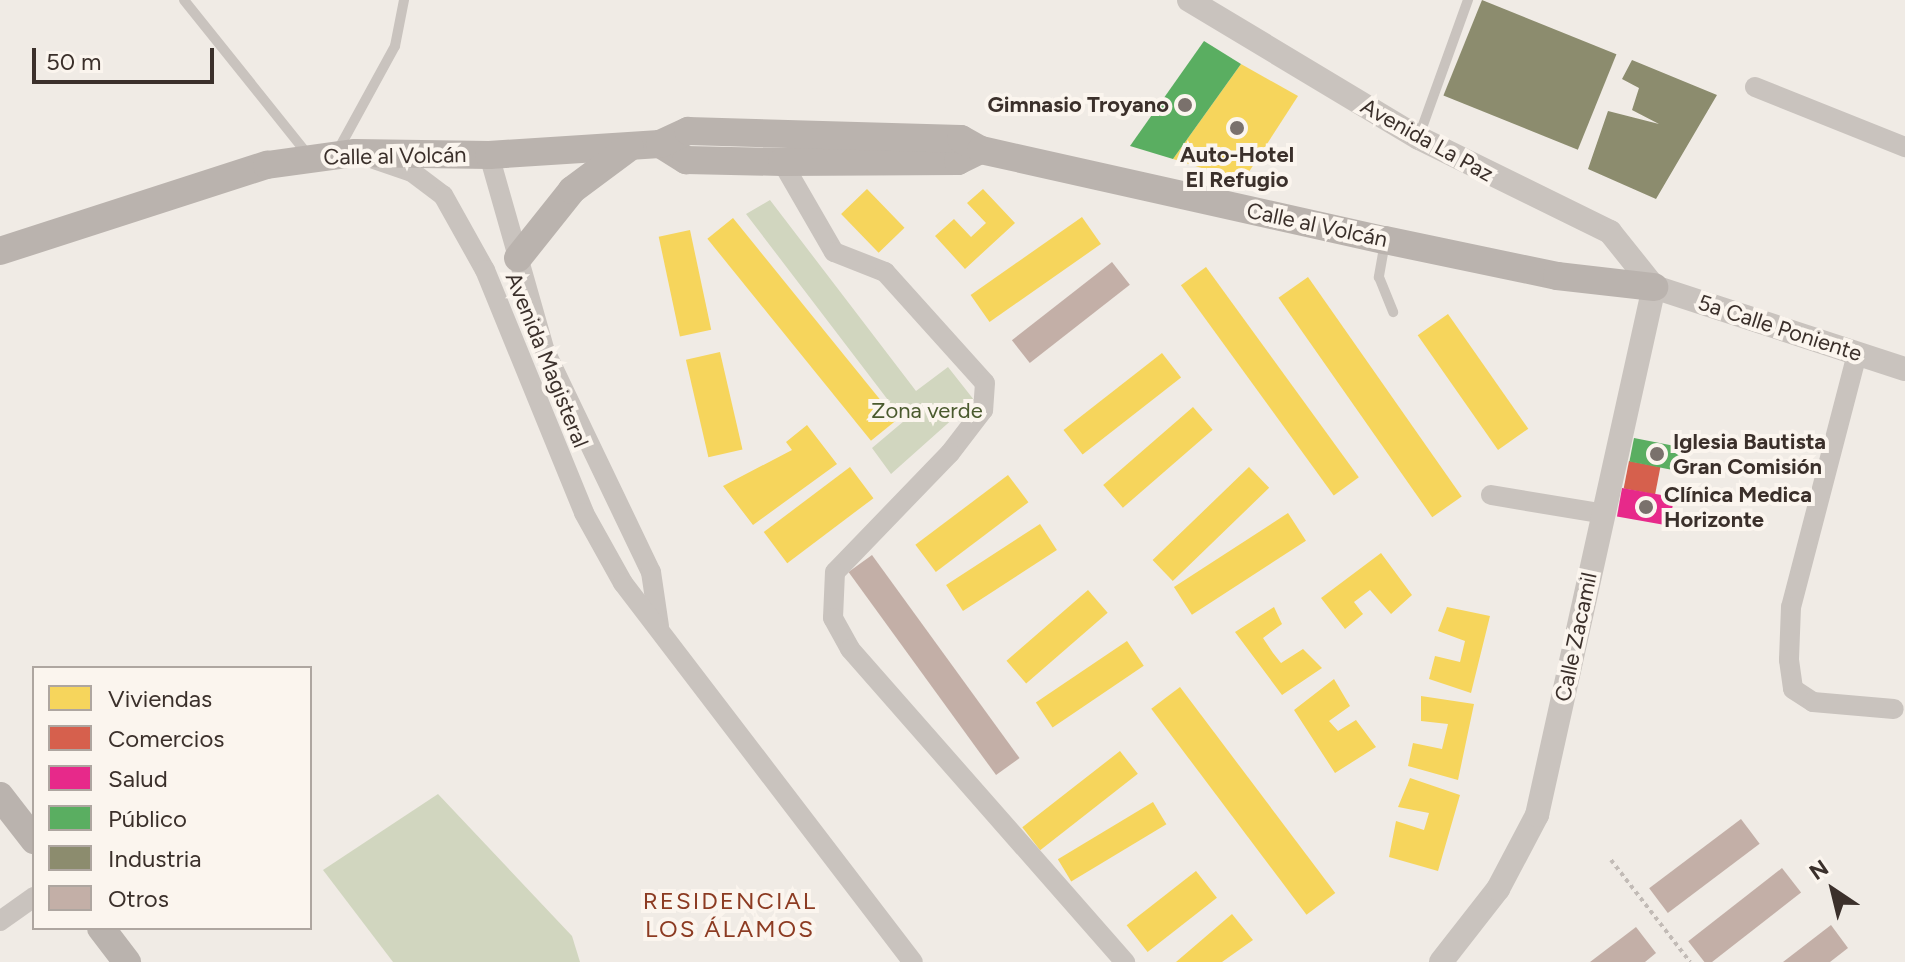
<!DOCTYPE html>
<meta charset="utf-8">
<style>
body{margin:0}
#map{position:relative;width:1905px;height:962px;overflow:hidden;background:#f0ebe5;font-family:Figtree,sans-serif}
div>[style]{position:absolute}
.green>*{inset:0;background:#d1d6bf}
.homes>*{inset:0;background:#f6d55c;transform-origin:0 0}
.shops>*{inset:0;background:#d6604d;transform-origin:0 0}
.health>*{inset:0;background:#e7298a;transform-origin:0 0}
.public>*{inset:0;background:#5aae61;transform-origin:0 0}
.industry>*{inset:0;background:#8c8c6e;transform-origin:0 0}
.building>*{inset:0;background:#c3afa7;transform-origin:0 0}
.path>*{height:4px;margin-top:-2px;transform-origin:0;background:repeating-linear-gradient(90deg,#c2bbb6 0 4px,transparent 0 8px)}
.service>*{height:10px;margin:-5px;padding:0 5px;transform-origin:5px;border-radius:5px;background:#c9c3be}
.minor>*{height:20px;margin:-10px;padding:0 10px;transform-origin:10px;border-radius:10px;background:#c9c3be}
.tertiary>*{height:24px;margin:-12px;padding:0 12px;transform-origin:12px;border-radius:12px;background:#c9c3be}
.secondary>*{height:28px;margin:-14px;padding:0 14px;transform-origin:14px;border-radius:14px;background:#bab3ae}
.dots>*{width:22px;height:22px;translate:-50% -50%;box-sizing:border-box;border:4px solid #fbf5ee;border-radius:50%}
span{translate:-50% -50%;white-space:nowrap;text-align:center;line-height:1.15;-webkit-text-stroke:8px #fbf5ee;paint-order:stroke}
.poi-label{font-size:22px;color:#3b302b;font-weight:700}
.right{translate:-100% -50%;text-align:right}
.left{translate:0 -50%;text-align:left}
.street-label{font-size:22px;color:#3b302b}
.park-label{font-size:22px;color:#4a5a2e}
.neighbourhood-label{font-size:24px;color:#8c3b22;letter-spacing:2px}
.legend{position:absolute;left:32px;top:666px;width:280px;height:264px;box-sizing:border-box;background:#fbf5ee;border:2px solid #aea6a0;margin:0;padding:10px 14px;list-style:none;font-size:24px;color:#3b302b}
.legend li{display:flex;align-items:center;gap:16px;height:40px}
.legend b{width:40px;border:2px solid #aea6a0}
.north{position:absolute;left:1793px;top:850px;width:80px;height:80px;-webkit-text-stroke:6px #fbf5ee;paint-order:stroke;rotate:325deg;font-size:22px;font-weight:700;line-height:32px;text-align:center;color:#3b302b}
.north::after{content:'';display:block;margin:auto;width:28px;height:36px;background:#3b302b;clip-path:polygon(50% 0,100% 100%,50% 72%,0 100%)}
.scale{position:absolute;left:32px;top:48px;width:182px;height:36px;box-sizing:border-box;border:4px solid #3b302b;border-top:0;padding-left:10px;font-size:24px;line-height:28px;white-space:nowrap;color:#3b302b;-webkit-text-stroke:6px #fbf5ee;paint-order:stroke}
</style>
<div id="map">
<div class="green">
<div style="clip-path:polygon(770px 200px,916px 391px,948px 367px,974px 400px,891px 474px,872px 448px,904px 421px,746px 214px)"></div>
<div style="clip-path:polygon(438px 794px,572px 936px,580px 962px,393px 962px,323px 870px)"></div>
</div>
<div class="homes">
<div style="clip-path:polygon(1241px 64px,1298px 96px,1243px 181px,1173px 159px)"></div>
<div style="left:867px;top:189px;width:54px;height:36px;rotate:46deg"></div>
<div style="clip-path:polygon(983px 189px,1015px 223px,965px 269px,935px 236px,954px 219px,971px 237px,986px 223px,967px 203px)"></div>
<div style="left:1082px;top:217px;width:33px;height:136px;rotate:55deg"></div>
<div style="left:733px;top:218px;width:260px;height:33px;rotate:51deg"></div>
<div style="left:690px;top:230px;width:102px;height:32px;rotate:78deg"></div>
<div style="left:1206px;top:267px;width:260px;height:31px;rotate:54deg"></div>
<div style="left:1308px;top:277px;width:268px;height:36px;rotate:55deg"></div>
<div style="left:1448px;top:314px;width:140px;height:37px;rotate:55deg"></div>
<div style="left:720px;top:352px;width:100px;height:35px;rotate:77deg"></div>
<div style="left:1162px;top:353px;width:31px;height:125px;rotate:52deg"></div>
<div style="left:1193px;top:407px;width:30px;height:119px;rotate:49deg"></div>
<div style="clip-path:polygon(807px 425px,837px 464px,753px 525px,723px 486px,792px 450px,786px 442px)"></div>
<div style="left:850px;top:467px;width:39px;height:108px;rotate:53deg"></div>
<div style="left:1249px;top:467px;width:29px;height:134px;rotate:46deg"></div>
<div style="left:1008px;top:475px;width:34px;height:116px;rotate:53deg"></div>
<div style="left:1288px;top:513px;width:33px;height:136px;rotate:57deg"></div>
<div style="left:1040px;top:524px;width:31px;height:112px;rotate:57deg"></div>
<div style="clip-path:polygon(1381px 553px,1412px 595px,1391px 614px,1370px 590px,1354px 602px,1363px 614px,1345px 629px,1321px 598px)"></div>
<div style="left:1088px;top:590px;width:30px;height:108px;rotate:49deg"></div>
<div style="clip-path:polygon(1274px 607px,1282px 624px,1263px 638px,1273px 653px,1281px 663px,1303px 649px,1322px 668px,1282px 695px,1235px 632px)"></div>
<div style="clip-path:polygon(1447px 607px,1490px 616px,1471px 693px,1429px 679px,1435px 656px,1460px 662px,1465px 641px,1438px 631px)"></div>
<div style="left:1127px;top:641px;width:30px;height:110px;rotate:56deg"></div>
<div style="clip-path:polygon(1334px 679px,1350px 706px,1329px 721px,1338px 731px,1356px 720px,1376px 747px,1335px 773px,1294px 710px)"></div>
<div style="left:1180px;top:687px;width:258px;height:36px;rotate:53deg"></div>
<div style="clip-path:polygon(1421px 696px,1474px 704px,1458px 780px,1408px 766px,1413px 743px,1442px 749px,1448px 724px,1421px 721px)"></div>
<div style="left:1120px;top:751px;width:29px;height:124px;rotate:52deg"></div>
<div style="clip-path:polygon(1410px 778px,1460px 795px,1438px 871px,1389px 857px,1396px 821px,1424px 830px,1429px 813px,1398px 807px)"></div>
<div style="left:1153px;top:802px;width:26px;height:111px;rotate:59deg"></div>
<div style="left:1196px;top:871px;width:34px;height:88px;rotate:52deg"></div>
<div style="clip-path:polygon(1232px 914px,1253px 940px,1222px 962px,1176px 962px)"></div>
</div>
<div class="shops">
<div style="left:1629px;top:461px;width:32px;height:28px;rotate:11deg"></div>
</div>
<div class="health">
<div style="left:1622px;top:488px;width:53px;height:29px;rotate:10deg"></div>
</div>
<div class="public">
<div style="clip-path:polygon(1204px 41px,1241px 64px,1173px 159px,1130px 146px)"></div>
<div style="left:1634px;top:438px;width:52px;height:24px;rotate:11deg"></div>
</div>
<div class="industry">
<div style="left:1482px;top:0;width:145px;height:103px;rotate:22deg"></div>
<div style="clip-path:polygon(1632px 60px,1717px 95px,1656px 199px,1588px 169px,1608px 111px,1659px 124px,1632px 110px,1639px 88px,1622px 79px)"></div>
</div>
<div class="building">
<div style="left:1112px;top:262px;width:29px;height:127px;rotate:52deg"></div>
<div style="left:872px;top:555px;width:251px;height:29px;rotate:54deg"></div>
<div style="left:1741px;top:819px;width:31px;height:115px;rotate:53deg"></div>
<div style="left:1782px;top:868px;width:31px;height:119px;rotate:52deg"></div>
<div style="clip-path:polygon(1831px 925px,1848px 948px,1830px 962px,1783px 962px)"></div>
<div style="clip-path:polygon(1636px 927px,1656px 953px,1645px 962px,1590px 962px)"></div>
</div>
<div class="path">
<div style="left:1611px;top:860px;width:129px;rotate:52.2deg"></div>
</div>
<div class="service">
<div style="left:184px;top:0;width:200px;rotate:51.3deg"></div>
<div style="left:1419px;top:136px;width:145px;rotate:-70.2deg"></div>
<div style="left:337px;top:152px;width:121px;rotate:-61.3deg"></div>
<div style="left:395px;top:46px;width:47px;rotate:-78.9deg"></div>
<div style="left:1385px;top:242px;width:36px;rotate:100deg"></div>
<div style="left:1379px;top:277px;width:38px;rotate:68deg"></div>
</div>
<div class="minor">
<div style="left:1755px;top:87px;width:162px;rotate:21.8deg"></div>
<div style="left:489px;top:155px;width:204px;rotate:74.1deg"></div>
<div style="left:545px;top:351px;width:245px;rotate:64.4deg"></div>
<div style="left:651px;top:572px;width:55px;rotate:81.6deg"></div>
<div style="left:374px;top:159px;width:40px;rotate:18.9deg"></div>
<div style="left:412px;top:172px;width:39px;rotate:37deg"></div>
<div style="left:443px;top:195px;width:86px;rotate:60.8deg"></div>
<div style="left:485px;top:270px;width:262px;rotate:67.8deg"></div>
<div style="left:584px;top:513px;width:80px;rotate:60.9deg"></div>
<div style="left:623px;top:583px;width:477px;rotate:52.6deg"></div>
<div style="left:782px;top:162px;width:104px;rotate:60deg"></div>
<div style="left:834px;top:252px;width:55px;rotate:21.4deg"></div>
<div style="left:885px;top:272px;width:149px;rotate:48deg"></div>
<div style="left:985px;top:383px;width:27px;rotate:94deg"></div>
<div style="left:983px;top:410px;width:54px;rotate:127.5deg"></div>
<div style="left:950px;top:453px;width:165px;rotate:134deg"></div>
<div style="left:835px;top:572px;width:46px;rotate:92.5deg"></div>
<div style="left:833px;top:618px;width:35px;rotate:61deg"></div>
<div style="left:850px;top:649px;width:417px;rotate:48.7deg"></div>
<div style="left:1857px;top:354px;width:261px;rotate:104.6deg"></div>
<div style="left:1791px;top:607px;width:53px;rotate:92.2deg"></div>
<div style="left:1789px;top:660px;width:29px;rotate:82deg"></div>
<div style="left:1793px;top:689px;width:24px;rotate:33deg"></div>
<div style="left:1813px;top:702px;width:81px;rotate:4.9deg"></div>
<div style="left:1491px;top:495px;width:115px;rotate:9.5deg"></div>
<div style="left:0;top:921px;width:42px;rotate:-35.2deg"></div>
</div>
<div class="tertiary">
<div style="left:1189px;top:0;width:268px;rotate:31deg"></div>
<div style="left:1419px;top:138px;width:213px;rotate:26.2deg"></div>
<div style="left:1610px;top:232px;width:70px;rotate:51.3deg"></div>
<div style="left:1654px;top:287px;width:264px;rotate:18.1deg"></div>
<div style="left:1441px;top:962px;width:93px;rotate:-52deg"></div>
<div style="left:1498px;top:889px;width:84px;rotate:-62.2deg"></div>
<div style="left:1537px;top:815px;width:541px;rotate:-77.51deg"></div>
</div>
<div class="secondary">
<div style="left:660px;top:144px;width:31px;rotate:32deg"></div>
<div style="left:686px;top:160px;width:96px;rotate:1.2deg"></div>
<div style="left:782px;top:162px;width:176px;rotate:-0.3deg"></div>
<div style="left:958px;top:161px;width:25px;rotate:-26deg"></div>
<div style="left:0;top:251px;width:281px;rotate:-17.9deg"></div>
<div style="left:267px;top:165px;width:89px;rotate:-7.8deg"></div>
<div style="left:355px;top:153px;width:134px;rotate:0.9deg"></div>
<div style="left:489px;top:155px;width:171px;rotate:-3.7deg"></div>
<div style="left:660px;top:144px;width:31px;rotate:-25deg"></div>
<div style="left:688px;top:131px;width:273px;rotate:1.7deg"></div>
<div style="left:961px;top:139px;width:23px;rotate:29deg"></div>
<div style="left:981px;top:150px;width:414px;rotate:12.6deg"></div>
<div style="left:1385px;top:240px;width:176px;rotate:11.8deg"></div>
<div style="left:1557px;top:276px;width:98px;rotate:6.5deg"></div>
<div style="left:518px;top:258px;width:87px;rotate:-51.5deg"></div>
<div style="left:572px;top:190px;width:72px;rotate:-36.6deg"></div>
<div style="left:0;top:796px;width:56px;rotate:52.3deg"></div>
<div style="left:101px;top:928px;width:43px;rotate:52.6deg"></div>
</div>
<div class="dots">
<div style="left:1185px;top:105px;background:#7a716c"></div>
<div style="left:1237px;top:128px;background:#7a716c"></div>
<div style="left:1657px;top:454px;background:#7a716c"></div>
<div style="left:1646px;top:507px;background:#7a716c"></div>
</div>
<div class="poi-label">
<span class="right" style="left:1169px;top:105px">Gimnasio Troyano</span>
<span style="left:1237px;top:167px">Auto-Hotel<br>El Refugio</span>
<span class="left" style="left:1673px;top:454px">Iglesia Bautista<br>Gran Comisión</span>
<span class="left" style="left:1664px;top:507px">Clínica Medica<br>Horizonte</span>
</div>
<div class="street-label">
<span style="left:1427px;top:140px;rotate:29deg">Avenida La Paz</span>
<span style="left:395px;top:156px;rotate:-1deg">Calle al Volcán</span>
<span style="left:1317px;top:225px;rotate:12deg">Calle al Volcán</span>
<span style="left:1780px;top:328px;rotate:18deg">5a Calle Poniente</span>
<span style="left:547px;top:360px;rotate:68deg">Avenida Magisteral</span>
<span style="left:1576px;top:637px;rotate:-78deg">Calle Zacamil</span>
</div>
<div class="park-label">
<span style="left:927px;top:411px">Zona verde</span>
</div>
<div class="neighbourhood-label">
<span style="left:730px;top:915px">RESIDENCIAL<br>LOS ÁLAMOS</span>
</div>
<ul class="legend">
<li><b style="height:22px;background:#f6d55c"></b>Viviendas</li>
<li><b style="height:22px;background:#d6604d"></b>Comercios</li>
<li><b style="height:22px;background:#e7298a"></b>Salud</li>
<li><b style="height:22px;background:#5aae61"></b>Público</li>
<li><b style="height:22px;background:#8c8c6e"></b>Industria</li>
<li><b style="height:22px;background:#c3afa7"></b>Otros</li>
</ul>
<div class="north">N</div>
<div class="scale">50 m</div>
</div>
